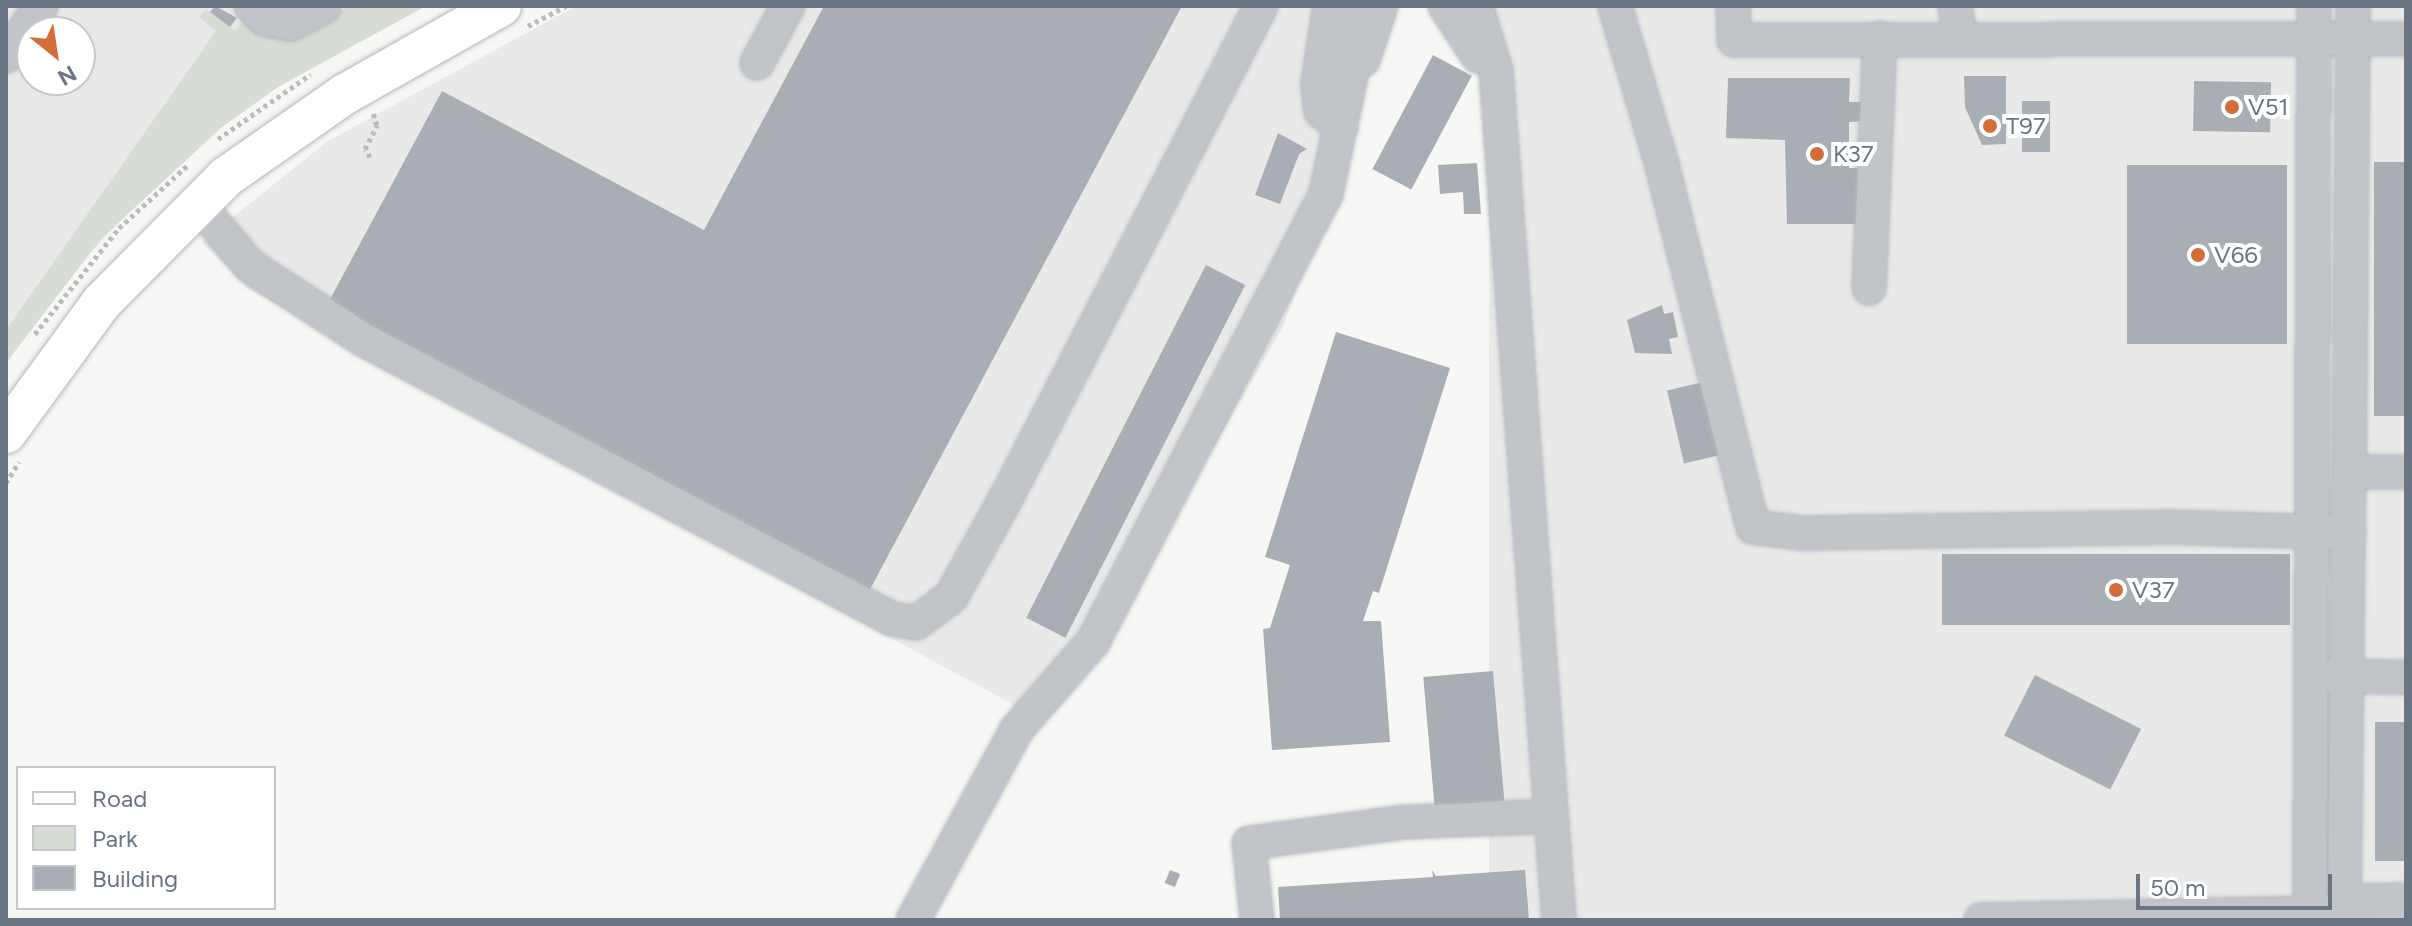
<!DOCTYPE html>
<style>
body{margin:0}
#map{position:relative;width:2412px;height:926px;overflow:hidden;background:#f7f8f5;font-family:Figtree,sans-serif}
div>[style]{position:absolute}
.built>*{inset:0;background:#e8e9e8;transform-origin:0 0}
.green>*{inset:0;background:#d7dcd5}
.building>*{inset:0;background:#a8aeb4;transform-origin:0 0}
.path>*{height:5px;margin-top:-2.5px;transform-origin:0;background:repeating-linear-gradient(90deg,#b9bbbe 0 4px,transparent 0 8px)}
.roads{filter:drop-shadow(0 0 2px #b3b6ba) drop-shadow(0 0 2px #b3b6ba)}
.minor>*{height:32px;margin:-16px;padding:0 16px;transform-origin:16px;border-radius:16px;background:#c1c4c8}
.major>*{height:40px;margin:-20px;padding:0 20px;transform-origin:20px;border-radius:20px;background:#fff}
.dots>*{width:22px;height:22px;translate:-50% -50%;box-sizing:border-box;border:4px solid #fff;border-radius:50%}
span{translate:-50% -50%;white-space:nowrap;text-align:center;line-height:1.15;-webkit-text-stroke:8px #fff;paint-order:stroke}
.poi-label{font-size:24px;color:#6a7583}
.left{translate:0 -50%;text-align:left}
.frame{position:absolute;inset:0;border:8px solid #6a7583;pointer-events:none}
.legend{position:absolute;left:16px;top:766px;width:260px;height:144px;box-sizing:border-box;background:#fff;border:2px solid #c3c8cd;margin:0;padding:10px 14px;list-style:none;font-size:24px;color:#6a7583}
.legend li{display:flex;align-items:center;gap:16px;height:40px}
.legend b{width:40px;border:2px solid #c3c8cd}
.north{position:absolute;left:16px;top:16px;width:80px;height:80px;box-sizing:border-box;background:#fff;border:2px solid #c3c8cd;border-radius:50%;rotate:150deg;font-size:22px;font-weight:700;line-height:32px;text-align:center;color:#6a7583}
.north::after{content:'';display:block;margin:auto;width:28px;height:36px;background:#d36b3a;clip-path:polygon(50% 0,100% 100%,50% 72%,0 100%)}
.scale{position:absolute;left:2136px;top:874px;width:196px;height:36px;box-sizing:border-box;border:4px solid #6a7583;border-top:0;padding-left:10px;font-size:24px;line-height:28px;white-space:nowrap;color:#6a7583;-webkit-text-stroke:6px #fff;paint-order:stroke}
</style>
<div id="map">
<div class="built">
<div style="clip-path:polygon(evenodd,6px 6px,426px 6px,281px 84px,213px 132px,141px 197px,63px 284px,6px 364px,6px 6px,32px 32px,80px 32px,80px 80px,32px 80px,32px 32px)"></div>
<div style="clip-path:polygon(576px 6px,1364px 6px,1357px 132px,1282px 329px,1080px 679px,1018px 707px,247px 288px,202px 242px,328px 141px)"></div>
<div style="left:1489px;top:6px;width:917px;height:918px"></div>
</div>
<div class="green">
<div style="clip-path:polygon(349px 6px,426px 6px,278px 87px,222px 127px,101px 239px,6px 363px,6px 330px,216px 31px,199px 17px,206px 9px,235px 31px,244px 21px,310px 32px)"></div>
</div>
<div class="building">
<div style="clip-path:polygon(215px 6px,237px 18px,230px 27px,210px 12px)"></div>
<div style="clip-path:polygon(824px 6px,1182px 6px,868px 593px,327px 305px,442px 91px,704px 230px)"></div>
<div style="left:1433px;top:55px;width:44px;height:129px;rotate:28deg"></div>
<div style="clip-path:polygon(1964px 76px,2006px 76px,2006px 144px,1982px 145px,1965px 107px)"></div>
<div style="clip-path:polygon(1728px 78px,1850px 78px,1849px 102px,1867px 102px,1867px 121px,1849px 122px,1849px 168px,1867px 168px,1866px 224px,1787px 224px,1785px 140px,1726px 138px)"></div>
<div style="left:2194px;top:81px;width:77px;height:50px;rotate:1deg"></div>
<div style="left:2022px;top:101px;width:28px;height:51px"></div>
<div style="clip-path:polygon(1278px 133px,1307px 149px,1299px 154px,1280px 204px,1255px 195px)"></div>
<div style="left:2374px;top:162px;width:32px;height:254px"></div>
<div style="clip-path:polygon(1477px 163px,1481px 214px,1464px 214px,1463px 192px,1440px 194px,1438px 165px)"></div>
<div style="left:2127px;top:165px;width:160px;height:179px"></div>
<div style="left:1206px;top:265px;width:44px;height:396px;rotate:27deg"></div>
<div style="clip-path:polygon(1662px 305px,1664px 314px,1673px 312px,1678px 337px,1669px 339px,1672px 354px,1635px 353px,1627px 320px)"></div>
<div style="clip-path:polygon(1336px 332px,1450px 368px,1379px 593px,1373px 591px,1363px 621px,1381px 621px,1390px 742px,1272px 750px,1263px 629px,1270px 628px,1290px 565px,1265px 557px)"></div>
<div style="left:1708px;top:381px;width:75px;height:42px;rotate:77deg"></div>
<div style="left:1942px;top:554px;width:348px;height:71px"></div>
<div style="left:1493px;top:671px;width:130px;height:70px;rotate:85deg"></div>
<div style="left:2035px;top:675px;width:119px;height:68px;rotate:27deg"></div>
<div style="left:2375px;top:722px;width:31px;height:139px"></div>
<div style="left:1170px;top:870px;width:11px;height:14px;rotate:22deg"></div>
<div style="clip-path:polygon(1432px 870px,1436px 876px,1525px 870px,1529px 920px,1280px 920px,1278px 887px,1433px 877px)"></div>
</div>
<div class="path">
<div style="left:528px;top:26px;width:43px;rotate:-27.8deg"></div>
<div style="left:218px;top:139px;width:113px;rotate:-35deg"></div>
<div style="left:370px;top:157px;width:9px;rotate:-122deg"></div>
<div style="left:365px;top:149px;width:27px;rotate:-63deg"></div>
<div style="left:377px;top:125px;width:13px;rotate:-108deg"></div>
<div style="left:35px;top:334px;width:135px;rotate:-51.6deg"></div>
<div style="left:119px;top:228px;width:95px;rotate:-42.4deg"></div>
<div style="left:6px;top:483px;width:25px;rotate:-58deg"></div>
</div>
<div class="roads">
<div class="minor">
<div style="left:251px;top:6px;width:19px;rotate:43deg"></div>
<div style="left:265px;top:19px;width:26px;rotate:11deg"></div>
<div style="left:291px;top:24px;width:38px;rotate:-28deg"></div>
<div style="left:1330px;top:6px;width:79px;rotate:98.7deg"></div>
<div style="left:1318px;top:84px;width:27px;rotate:84deg"></div>
<div style="left:1321px;top:111px;width:26px;rotate:39deg"></div>
<div style="left:1445px;top:6px;width:60px;rotate:56.6deg"></div>
<div style="left:1476px;top:6px;width:69px;rotate:73.1deg"></div>
<div style="left:1496px;top:72px;width:850px;rotate:85.75deg"></div>
<div style="left:1615px;top:6px;width:166px;rotate:73.5deg"></div>
<div style="left:1662px;top:165px;width:373px;rotate:75.9deg"></div>
<div style="left:1753px;top:527px;width:48px;rotate:7.1deg"></div>
<div style="left:1801px;top:533px;width:367px;rotate:-0.9deg"></div>
<div style="left:2168px;top:527px;width:181px;rotate:1.9deg"></div>
<div style="left:1733px;top:6px;width:34px;rotate:88deg"></div>
<div style="left:1734px;top:40px;width:672px;rotate:-0.09deg"></div>
<div style="left:1955px;top:6px;width:31px;rotate:81deg"></div>
<div style="left:6px;top:56px;width:61px;rotate:-55deg"></div>
<div style="left:1363px;top:60px;width:57px;rotate:-71.6deg"></div>
<div style="left:757px;top:63px;width:65px;rotate:-61.5deg"></div>
<div style="left:197px;top:203px;width:82px;rotate:49.9deg"></div>
<div style="left:250px;top:266px;width:136px;rotate:33deg"></div>
<div style="left:364px;top:340px;width:597px;rotate:27.85deg"></div>
<div style="left:892px;top:619px;width:24px;rotate:9deg"></div>
<div style="left:916px;top:623px;width:44px;rotate:-36.6deg"></div>
<div style="left:951px;top:597px;width:111px;rotate:-60.9deg"></div>
<div style="left:1005px;top:500px;width:556px;rotate:-62.61deg"></div>
<div style="left:1869px;top:288px;width:250px;rotate:-87.5deg"></div>
<div style="left:2349px;top:472px;width:466px;rotate:-89.5deg"></div>
<div style="left:2326px;top:676px;width:80px;rotate:0.7deg"></div>
<div style="left:2345px;top:901px;width:61px;rotate:-0.9deg"></div>
<div style="left:913px;top:920px;width:217px;rotate:-61.4deg"></div>
<div style="left:1017px;top:729px;width:116px;rotate:-48.9deg"></div>
<div style="left:1093px;top:642px;width:505px;rotate:-62.52deg"></div>
<div style="left:1326px;top:194px;width:121px;rotate:-78deg"></div>
<div style="left:1351px;top:76px;width:70px;rotate:-86.7deg"></div>
<div style="left:1257px;top:920px;width:77px;rotate:-95.9deg"></div>
<div style="left:1249px;top:843px;width:156px;rotate:-7.7deg"></div>
<div style="left:1404px;top:822px;width:147px;rotate:-2.3deg"></div>
<div style="left:1981px;top:920px;width:348px;rotate:-1.2deg"></div>
<div style="left:2310px;top:920px;width:914px;rotate:-89.75deg"></div>
<div style="left:2344px;top:920px;width:448px;rotate:-89.4deg"></div>
<div style="left:2349px;top:472px;width:57px"></div>
</div>
<div class="major">
<div style="left:6px;top:433px;width:162px;rotate:-53.8deg"></div>
<div style="left:102px;top:302px;width:176px;rotate:-45.2deg"></div>
<div style="left:226px;top:177px;width:145px;rotate:-34.9deg"></div>
<div style="left:345px;top:94px;width:179px;rotate:-29.4deg"></div>
</div>
</div>
<div class="dots">
<div style="left:2232px;top:107px;background:#d36b3a"></div>
<div style="left:1990px;top:126px;background:#d36b3a"></div>
<div style="left:1817px;top:154px;background:#d36b3a"></div>
<div style="left:2198px;top:255px;background:#d36b3a"></div>
<div style="left:2116px;top:590px;background:#d36b3a"></div>
</div>
<div class="poi-label">
<span class="left" style="left:2248px;top:107px">V51</span>
<span class="left" style="left:2006px;top:126px">T97</span>
<span class="left" style="left:1833px;top:154px">K37</span>
<span class="left" style="left:2214px;top:255px">V66</span>
<span class="left" style="left:2132px;top:590px">V37</span>
</div>
<div class="frame"></div>
<ul class="legend">
<li><b style="height:10px;background:#fff"></b>Road</li>
<li><b style="height:22px;background:#d7dcd5"></b>Park</li>
<li><b style="height:22px;background:#a8aeb4"></b>Building</li>
</ul>
<div class="north">N</div>
<div class="scale">50 m</div>
</div>
